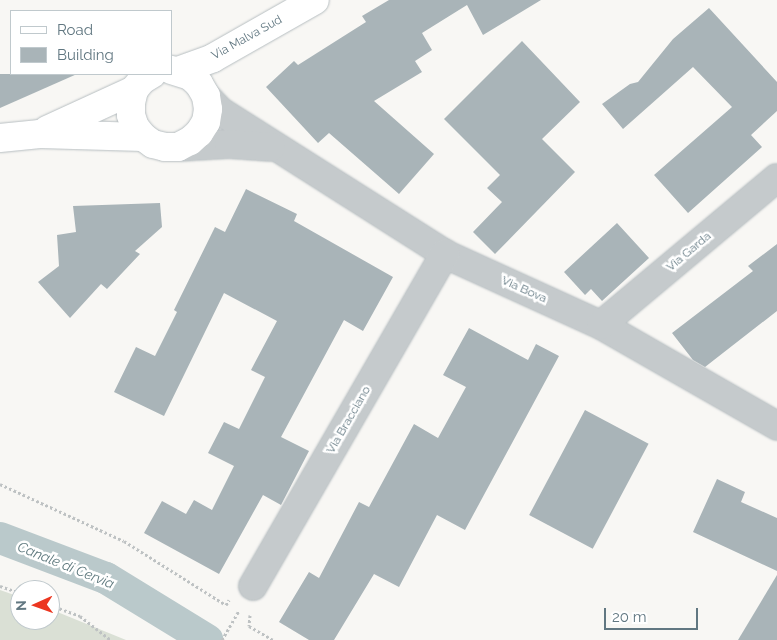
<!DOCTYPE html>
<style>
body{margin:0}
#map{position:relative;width:777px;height:640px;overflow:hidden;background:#f8f7f4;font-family:Raleway,sans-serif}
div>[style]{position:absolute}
.green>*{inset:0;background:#dae0d5}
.canal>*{height:32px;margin:-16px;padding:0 16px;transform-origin:16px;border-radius:16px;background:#bac9cb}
.building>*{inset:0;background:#a9b4b8;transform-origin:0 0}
.path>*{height:3px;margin-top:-1.5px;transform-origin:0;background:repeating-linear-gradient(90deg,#bec2c3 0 2.5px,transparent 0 5px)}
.roads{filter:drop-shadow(0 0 1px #b7bec1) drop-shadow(0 0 1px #b7bec1)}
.street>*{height:28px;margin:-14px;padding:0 14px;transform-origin:14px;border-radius:14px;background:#c5cacc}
.secondary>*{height:28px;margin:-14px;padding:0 14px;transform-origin:14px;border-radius:14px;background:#fff}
span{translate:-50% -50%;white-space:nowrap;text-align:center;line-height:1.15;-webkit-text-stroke:5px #fff;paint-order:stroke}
.street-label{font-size:12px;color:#617781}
.water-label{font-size:14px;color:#5c777c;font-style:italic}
.legend{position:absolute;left:10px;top:10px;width:162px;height:65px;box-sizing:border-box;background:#fff;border:1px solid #c0c9cd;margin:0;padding:6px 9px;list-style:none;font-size:15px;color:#617781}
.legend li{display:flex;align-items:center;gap:10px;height:25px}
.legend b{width:25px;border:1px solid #c0c9cd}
.north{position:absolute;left:10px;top:580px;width:50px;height:50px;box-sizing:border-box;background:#fff;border:1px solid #c0c9cd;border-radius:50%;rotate:268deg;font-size:14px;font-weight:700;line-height:20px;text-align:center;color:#617781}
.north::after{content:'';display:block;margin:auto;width:18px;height:22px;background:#ec3620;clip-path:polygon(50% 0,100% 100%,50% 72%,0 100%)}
.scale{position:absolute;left:604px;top:608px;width:94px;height:22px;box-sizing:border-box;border:2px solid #617781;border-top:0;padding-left:6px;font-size:15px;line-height:18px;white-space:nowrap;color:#617781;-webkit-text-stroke:4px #fff;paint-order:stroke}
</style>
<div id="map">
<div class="green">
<div style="clip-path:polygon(0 590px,20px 597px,20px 620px,50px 620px,50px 609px,126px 640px,0 640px)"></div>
</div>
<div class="canal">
<div style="left:0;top:538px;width:113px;rotate:20.7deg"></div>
<div style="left:106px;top:578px;width:119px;rotate:31.5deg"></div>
</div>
<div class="building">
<div style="clip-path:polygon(389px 0,541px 0,483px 35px,467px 5px,422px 33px,432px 50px,415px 61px,422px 72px,374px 101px,434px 154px,399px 194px,329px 133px,318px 143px,266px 87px,294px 61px,298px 65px,366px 22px,362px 16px)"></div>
<div style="clip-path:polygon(709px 8px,777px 82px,777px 111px,751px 135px,762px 147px,688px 213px,654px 175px,732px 107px,693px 67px,623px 129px,602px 104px,630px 84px,638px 82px,673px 39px)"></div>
<div style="clip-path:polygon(522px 41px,580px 102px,542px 139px,575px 172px,495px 254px,473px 232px,502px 202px,487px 188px,500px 175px,444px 119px)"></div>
<div style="clip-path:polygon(0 74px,77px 74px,0 108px)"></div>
<div style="clip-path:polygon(246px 189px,297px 214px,294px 221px,393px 277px,363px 331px,344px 320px,281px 437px,309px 451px,281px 505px,263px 495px,219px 574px,144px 533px,162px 501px,186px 514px,194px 500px,212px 510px,234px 466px,208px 453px,224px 422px,239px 429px,265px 377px,251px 370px,277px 321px,224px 293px,164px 416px,114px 392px,136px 347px,155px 356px,177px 312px,174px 310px,215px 227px,225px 232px)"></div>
<div style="clip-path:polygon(160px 203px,162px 227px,135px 251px,140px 254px,107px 289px,101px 284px,70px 318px,38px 282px,59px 266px,57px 235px,76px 232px,73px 206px)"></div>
<div style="clip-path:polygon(617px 223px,649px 258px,602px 301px,591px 289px,585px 295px,564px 272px)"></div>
<div style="clip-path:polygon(777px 244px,777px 311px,705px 367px,693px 360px,672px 333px,753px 271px,748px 266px)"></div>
<div style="clip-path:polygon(469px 328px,528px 360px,536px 344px,559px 356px,465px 530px,437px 515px,399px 587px,374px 574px,334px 640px,309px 640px,279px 622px,309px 572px,319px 578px,359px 502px,369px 507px,414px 424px,438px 438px,466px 387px,443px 375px)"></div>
<div style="left:585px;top:410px;width:72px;height:119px;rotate:28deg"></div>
<div style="clip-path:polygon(717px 479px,745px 492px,741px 502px,777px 518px,777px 571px,693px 532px)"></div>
<div style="clip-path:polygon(777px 575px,777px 640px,738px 640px)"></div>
</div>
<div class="path">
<div style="left:0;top:484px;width:136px;rotate:24.7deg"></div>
<div style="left:124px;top:541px;width:120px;rotate:32.1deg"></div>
<div style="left:226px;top:605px;width:6px;rotate:-59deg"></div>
<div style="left:0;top:586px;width:21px;rotate:19deg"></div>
<div style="left:50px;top:605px;width:32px;rotate:20deg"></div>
<div style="left:80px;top:616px;width:39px;rotate:38deg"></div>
<div style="left:250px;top:615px;width:11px;rotate:95deg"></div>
<div style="left:249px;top:626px;width:28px;rotate:30deg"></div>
<div style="left:222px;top:640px;width:34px;rotate:-60deg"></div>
</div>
<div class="roads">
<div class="street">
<div style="left:206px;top:96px;width:21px;rotate:47deg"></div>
<div style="left:220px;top:111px;width:267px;rotate:32.4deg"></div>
<div style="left:445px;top:254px;width:171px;rotate:24.5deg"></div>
<div style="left:601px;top:325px;width:203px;rotate:29.8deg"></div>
<div style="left:178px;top:147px;width:51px;rotate:-3.4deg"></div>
<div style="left:229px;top:144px;width:42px;rotate:4.1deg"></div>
<div style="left:601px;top:325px;width:229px;rotate:-39.9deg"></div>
<div style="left:253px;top:586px;width:384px;rotate:-60deg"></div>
</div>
<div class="secondary">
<div style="left:178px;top:71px;width:37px;rotate:-20deg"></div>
<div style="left:213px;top:58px;width:117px;rotate:-29.6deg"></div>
<div style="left:152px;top:74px;width:12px;rotate:149deg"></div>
<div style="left:142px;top:80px;width:13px;rotate:129deg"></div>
<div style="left:134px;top:90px;width:13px;rotate:103deg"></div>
<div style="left:131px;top:103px;width:12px;rotate:90deg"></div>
<div style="left:131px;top:115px;width:13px;rotate:72deg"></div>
<div style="left:135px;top:127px;width:13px;rotate:51deg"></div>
<div style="left:143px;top:137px;width:12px;rotate:35deg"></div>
<div style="left:153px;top:144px;width:12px;rotate:14deg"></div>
<div style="left:165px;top:147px;width:13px"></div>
<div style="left:178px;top:147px;width:13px;rotate:-27deg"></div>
<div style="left:190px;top:141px;width:12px;rotate:-42deg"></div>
<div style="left:199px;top:133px;width:13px;rotate:-58deg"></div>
<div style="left:206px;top:122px;width:13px;rotate:-81deg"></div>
<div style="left:208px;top:109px;width:13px;rotate:-99deg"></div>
<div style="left:206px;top:96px;width:14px;rotate:-120deg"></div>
<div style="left:199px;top:84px;width:12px;rotate:-138deg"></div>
<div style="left:190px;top:76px;width:20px;rotate:-162deg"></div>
<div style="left:47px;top:130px;width:96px;rotate:-24.7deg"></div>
<div style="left:0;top:138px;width:40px;rotate:-5.7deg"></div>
<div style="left:40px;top:134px;width:103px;rotate:1.7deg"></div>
</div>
</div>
<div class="street-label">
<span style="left:247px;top:38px;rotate:-29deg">Via Malva Sud</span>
<span style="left:689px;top:252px;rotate:-40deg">Via Garda</span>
<span style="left:524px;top:290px;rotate:24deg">Via Bova</span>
<span style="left:349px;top:420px;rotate:-60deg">Via Bracciano</span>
</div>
<div class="water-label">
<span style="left:66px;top:565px;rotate:22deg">Canale di Cervia</span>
</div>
<ul class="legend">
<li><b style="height:6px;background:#fff"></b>Road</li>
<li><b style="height:14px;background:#a9b4b8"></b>Building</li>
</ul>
<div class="north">N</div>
<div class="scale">20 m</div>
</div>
